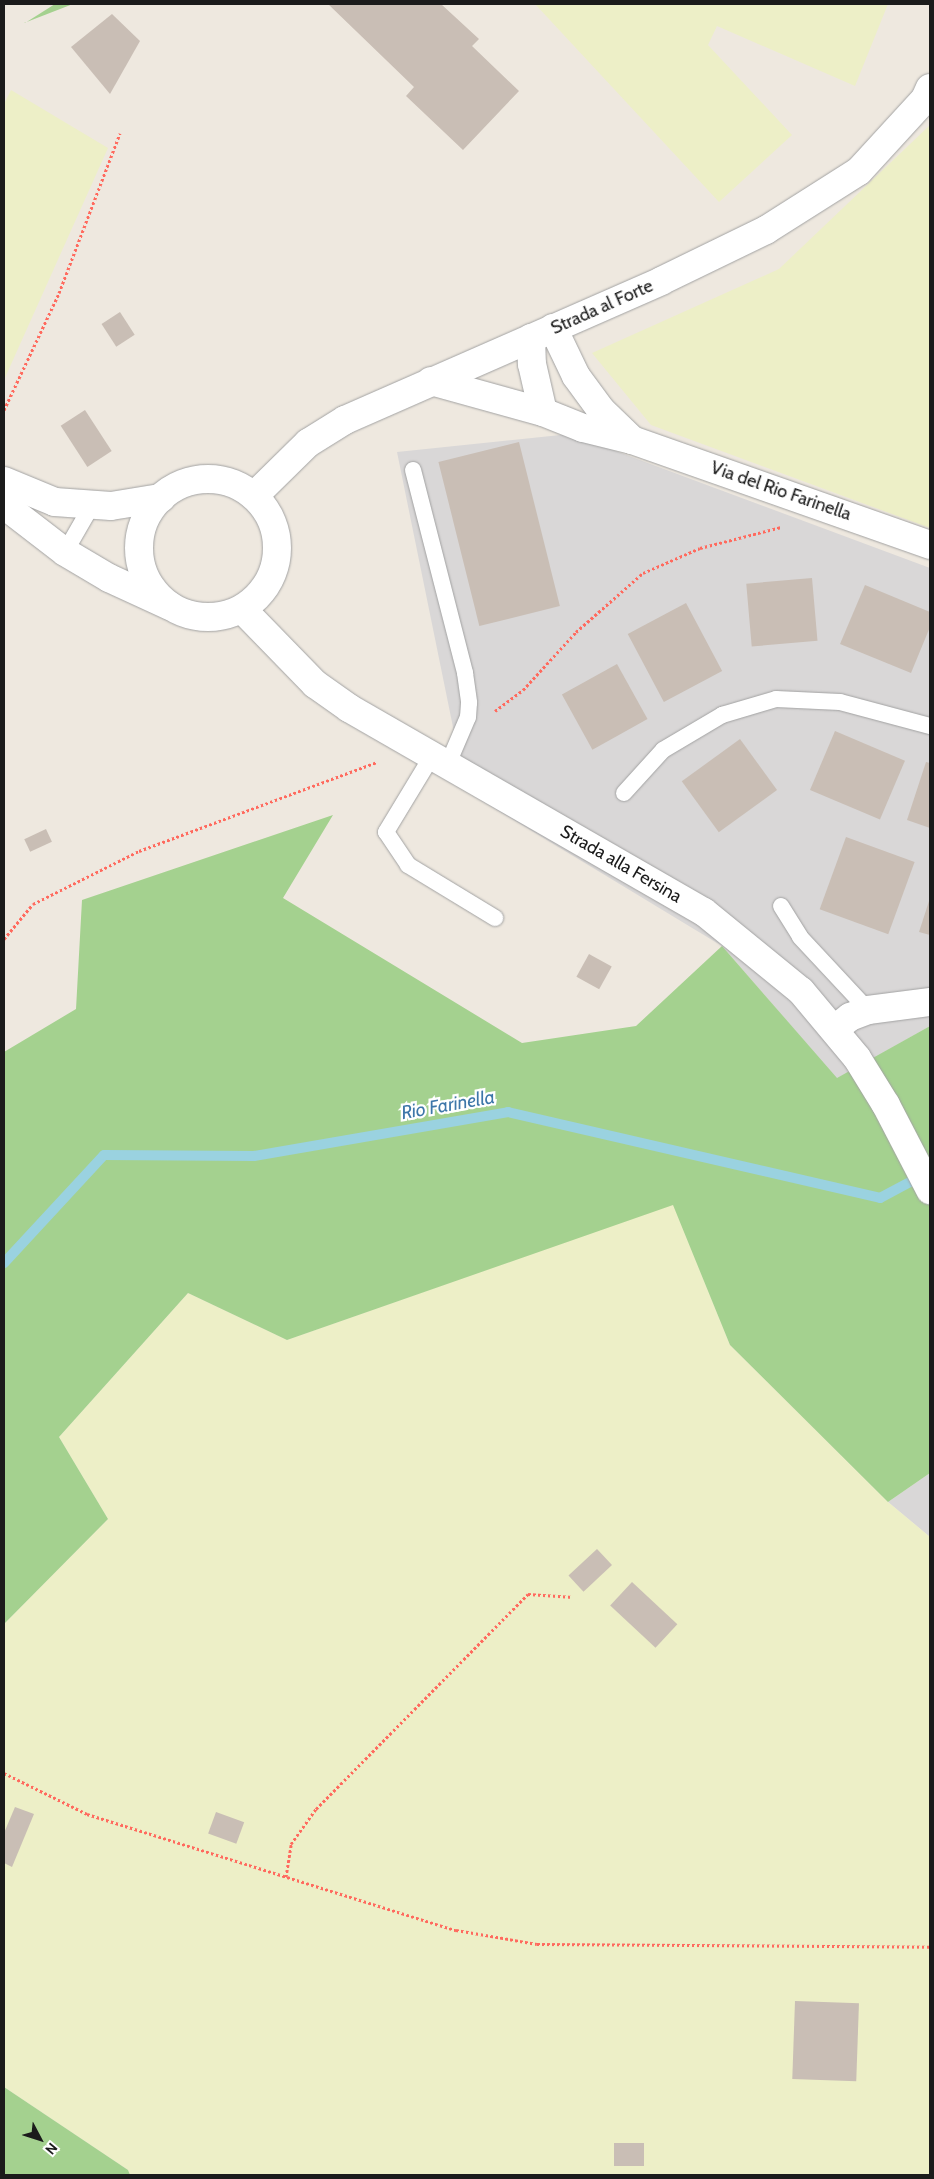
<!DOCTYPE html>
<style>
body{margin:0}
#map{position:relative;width:934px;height:2179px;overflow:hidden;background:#eee8df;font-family:Cabin,sans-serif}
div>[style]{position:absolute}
.residential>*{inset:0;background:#d9d7d7}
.farmland>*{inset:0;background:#edefc7}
.forest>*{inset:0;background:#a4d18f}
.stream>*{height:10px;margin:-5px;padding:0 5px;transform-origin:5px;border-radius:5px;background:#9ad2e0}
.building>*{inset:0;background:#c9beb5;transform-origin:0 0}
.path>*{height:3px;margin-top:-1.5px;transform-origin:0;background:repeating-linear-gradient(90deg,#ff6a5e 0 2.5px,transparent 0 5px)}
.roads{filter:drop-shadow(0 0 1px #a2a2a2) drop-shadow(0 0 1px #a2a2a2)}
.service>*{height:16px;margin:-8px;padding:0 8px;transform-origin:8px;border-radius:8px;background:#fff}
.minor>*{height:28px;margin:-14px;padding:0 14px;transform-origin:14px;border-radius:14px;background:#fff}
.tertiary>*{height:28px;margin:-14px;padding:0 14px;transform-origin:14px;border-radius:14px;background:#fff}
.tertiary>.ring{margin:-14px;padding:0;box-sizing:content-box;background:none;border:28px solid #fff;border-radius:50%}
span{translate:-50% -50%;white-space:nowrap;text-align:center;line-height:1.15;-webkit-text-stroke:4.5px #fff;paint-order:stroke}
.street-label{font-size:18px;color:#1b1b1b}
.water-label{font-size:19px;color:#3e77a9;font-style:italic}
.frame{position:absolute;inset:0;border:5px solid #1b1b1b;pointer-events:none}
.north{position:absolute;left:15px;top:2114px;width:50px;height:50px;-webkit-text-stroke:4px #fff;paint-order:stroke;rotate:130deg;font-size:14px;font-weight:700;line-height:20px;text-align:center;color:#1b1b1b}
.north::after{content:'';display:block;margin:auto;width:18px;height:22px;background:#1b1b1b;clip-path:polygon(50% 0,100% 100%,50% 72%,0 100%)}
</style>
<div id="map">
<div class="residential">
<div style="clip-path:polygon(570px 434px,930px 568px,930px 1026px,837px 1079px,722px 946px,466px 791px,397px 452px)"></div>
<div style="clip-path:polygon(930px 1473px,930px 1537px,888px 1502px)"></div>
</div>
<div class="farmland">
<div style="clip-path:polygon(535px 4px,888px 4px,855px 86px,717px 26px,708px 45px,792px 135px,719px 202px)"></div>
<div style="clip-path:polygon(11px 90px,108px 148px,4px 380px,4px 104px)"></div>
<div style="clip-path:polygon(930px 125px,930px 528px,651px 425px,592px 353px,779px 269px)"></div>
<div style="clip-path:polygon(673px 1204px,730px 1345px,888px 1502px,930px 1537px,930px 2175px,130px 2175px,128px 2170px,4px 2087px,4px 1624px,108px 1519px,59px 1437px,188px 1293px,287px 1340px)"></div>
</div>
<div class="forest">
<div style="clip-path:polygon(55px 4px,73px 4px,24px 23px,25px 23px)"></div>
<div style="clip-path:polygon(333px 815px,283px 898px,522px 1043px,636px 1026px,722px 946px,837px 1078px,930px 1026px,930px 1473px,888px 1502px,730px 1345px,673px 1205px,287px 1340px,188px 1293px,59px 1437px,108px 1519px,4px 1624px,4px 1052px,76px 1009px,82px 900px)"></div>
<div style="clip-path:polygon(4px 2087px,128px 2170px,130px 2175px,4px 2175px)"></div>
</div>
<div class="stream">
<div style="left:4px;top:1263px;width:147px;rotate:-47.2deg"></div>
<div style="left:104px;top:1155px;width:150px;rotate:0.4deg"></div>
<div style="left:254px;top:1156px;width:258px;rotate:-9.8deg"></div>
<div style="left:508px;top:1112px;width:382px;rotate:13deg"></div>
<div style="left:880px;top:1198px;width:47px;rotate:-28.2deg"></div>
</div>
<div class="building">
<div style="clip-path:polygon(328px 4px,441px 4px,479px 39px,472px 46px,519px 91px,463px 150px,406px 96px,414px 87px)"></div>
<div style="clip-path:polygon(112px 14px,140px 41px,110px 94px,71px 47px)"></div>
<div style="left:120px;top:312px;width:27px;height:22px;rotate:57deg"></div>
<div style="left:85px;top:410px;width:49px;height:29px;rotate:57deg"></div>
<div style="left:519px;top:442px;width:169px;height:83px;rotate:76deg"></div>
<div style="left:812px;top:578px;width:63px;height:66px;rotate:85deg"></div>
<div style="clip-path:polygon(865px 585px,930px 612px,930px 627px,911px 673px,840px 644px)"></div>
<div style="left:686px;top:603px;width:77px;height:66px;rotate:62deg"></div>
<div style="left:617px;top:664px;width:63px;height:63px;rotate:61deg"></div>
<div style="left:835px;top:731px;width:76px;height:64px;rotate:23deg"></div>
<div style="left:740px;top:739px;width:63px;height:72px;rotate:54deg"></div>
<div style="clip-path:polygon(926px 762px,930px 763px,930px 828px,907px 820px)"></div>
<div style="left:46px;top:829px;width:14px;height:24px;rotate:65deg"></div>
<div style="left:846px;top:837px;width:73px;height:77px;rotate:20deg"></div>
<div style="clip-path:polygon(930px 898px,930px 935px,919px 932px)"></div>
<div style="left:589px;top:954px;width:26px;height:26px;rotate:29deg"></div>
<div style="left:597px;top:1549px;width:22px;height:39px;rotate:47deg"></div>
<div style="left:632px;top:1582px;width:62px;height:32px;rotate:43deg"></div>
<div style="clip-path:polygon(15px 1807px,34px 1814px,12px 1867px,4px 1863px,4px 1833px)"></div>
<div style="left:216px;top:1812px;width:30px;height:23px;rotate:20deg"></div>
<div style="left:795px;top:2001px;width:64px;height:78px;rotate:2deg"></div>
<div style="left:614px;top:2143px;width:30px;height:23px"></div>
</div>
<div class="path">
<div style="left:4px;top:410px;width:129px;rotate:-64.8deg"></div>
<div style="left:59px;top:293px;width:171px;rotate:-69.1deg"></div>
<div style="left:495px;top:711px;width:35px;rotate:-37deg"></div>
<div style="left:523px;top:690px;width:79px;rotate:-47.6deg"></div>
<div style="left:576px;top:632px;width:89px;rotate:-41.4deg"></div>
<div style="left:643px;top:573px;width:62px;rotate:-23.7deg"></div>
<div style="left:700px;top:548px;width:84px;rotate:-14.5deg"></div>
<div style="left:4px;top:939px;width:45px;rotate:-50.4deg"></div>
<div style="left:33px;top:904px;width:119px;rotate:-26.6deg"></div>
<div style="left:139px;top:851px;width:254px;rotate:-20.5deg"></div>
<div style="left:4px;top:1773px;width:93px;rotate:26.3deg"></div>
<div style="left:87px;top:1814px;width:387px;rotate:17.5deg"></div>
<div style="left:456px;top:1930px;width:82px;rotate:9.8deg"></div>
<div style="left:537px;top:1944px;width:393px;rotate:0.4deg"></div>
<div style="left:286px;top:1877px;width:33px;rotate:-81deg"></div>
<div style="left:291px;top:1844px;width:43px;rotate:-54.5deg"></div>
<div style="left:316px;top:1809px;width:302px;rotate:-45.4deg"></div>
<div style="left:528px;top:1594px;width:45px;rotate:3.8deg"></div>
</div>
<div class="roads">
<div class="service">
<div style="left:413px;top:470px;width:210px;rotate:75.6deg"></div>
<div style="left:465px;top:673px;width:30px;rotate:82deg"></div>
<div style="left:469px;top:703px;width:14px;rotate:94deg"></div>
<div style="left:468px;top:717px;width:51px;rotate:113.1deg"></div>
<div style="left:65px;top:552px;width:54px;rotate:-60.1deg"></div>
<div style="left:432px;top:756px;width:89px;rotate:121.2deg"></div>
<div style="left:386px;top:832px;width:40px;rotate:56deg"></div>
<div style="left:408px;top:865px;width:102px;rotate:31.3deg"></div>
<div style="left:624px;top:793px;width:58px;rotate:-47.8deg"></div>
<div style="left:663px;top:750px;width:69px;rotate:-30.7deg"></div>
<div style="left:722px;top:715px;width:56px;rotate:-16.5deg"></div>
<div style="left:776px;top:699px;width:64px;rotate:2.7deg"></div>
<div style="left:840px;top:702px;width:93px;rotate:14.9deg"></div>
<div style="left:781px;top:906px;width:36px;rotate:58deg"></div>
<div style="left:800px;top:937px;width:100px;rotate:47deg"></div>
</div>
<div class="minor">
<div style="left:553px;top:328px;width:53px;rotate:64.4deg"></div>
<div style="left:576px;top:376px;width:42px;rotate:53.7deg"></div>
<div style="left:601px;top:410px;width:43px;rotate:44.1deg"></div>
<div style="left:531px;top:338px;width:26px;rotate:88deg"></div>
<div style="left:532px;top:364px;width:49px;rotate:77.1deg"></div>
<div style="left:431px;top:381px;width:116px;rotate:15.5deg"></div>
<div style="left:543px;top:412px;width:43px;rotate:21.8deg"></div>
<div style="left:583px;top:428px;width:50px;rotate:13.8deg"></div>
<div style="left:632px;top:440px;width:316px;rotate:19.4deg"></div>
<div style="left:4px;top:481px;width:55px;rotate:22.4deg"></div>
<div style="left:55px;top:502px;width:56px;rotate:4.1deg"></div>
<div style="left:111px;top:506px;width:51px;rotate:-9.1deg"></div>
<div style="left:4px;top:505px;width:77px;rotate:37.6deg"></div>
<div style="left:65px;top:552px;width:51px;rotate:30.6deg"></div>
<div style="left:109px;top:578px;width:67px;rotate:24.7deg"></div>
<div style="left:835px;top:1029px;width:19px;rotate:-39deg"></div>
<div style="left:850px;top:1017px;width:19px;rotate:-21deg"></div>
<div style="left:868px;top:1010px;width:63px;rotate:-7.4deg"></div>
</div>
<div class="tertiary">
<div class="ring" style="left:139px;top:479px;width:110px;height:110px"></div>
<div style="left:254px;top:496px;width:76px;rotate:-44.5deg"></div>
<div style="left:308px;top:443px;width:44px;rotate:-31.9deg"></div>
<div style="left:345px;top:420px;width:345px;rotate:-23.7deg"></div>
<div style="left:661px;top:281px;width:117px;rotate:-25.9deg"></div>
<div style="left:766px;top:230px;width:110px;rotate:-32.4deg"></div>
<div style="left:859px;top:171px;width:98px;rotate:-47.5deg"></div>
<div style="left:925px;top:99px;width:12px;rotate:-66deg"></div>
<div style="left:242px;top:609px;width:105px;rotate:45.8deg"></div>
<div style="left:315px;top:684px;width:42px;rotate:35.2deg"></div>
<div style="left:349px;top:708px;width:409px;rotate:29.9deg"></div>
<div style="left:704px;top:912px;width:125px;rotate:39.2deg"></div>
<div style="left:801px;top:991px;width:87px;rotate:50.1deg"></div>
<div style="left:857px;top:1058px;width:55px;rotate:58.3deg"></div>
<div style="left:886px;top:1105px;width:96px;rotate:62.6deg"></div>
</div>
</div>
<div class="street-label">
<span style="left:602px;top:307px;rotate:-24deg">Strada al Forte</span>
<span style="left:781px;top:491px;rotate:19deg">Via del Rio Farinella</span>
<span style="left:621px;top:864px;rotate:30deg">Strada alla Fersina</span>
</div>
<div class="water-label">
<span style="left:448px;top:1105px;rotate:-10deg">Rio Farinella</span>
</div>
<div class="frame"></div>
<div class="north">N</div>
</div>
